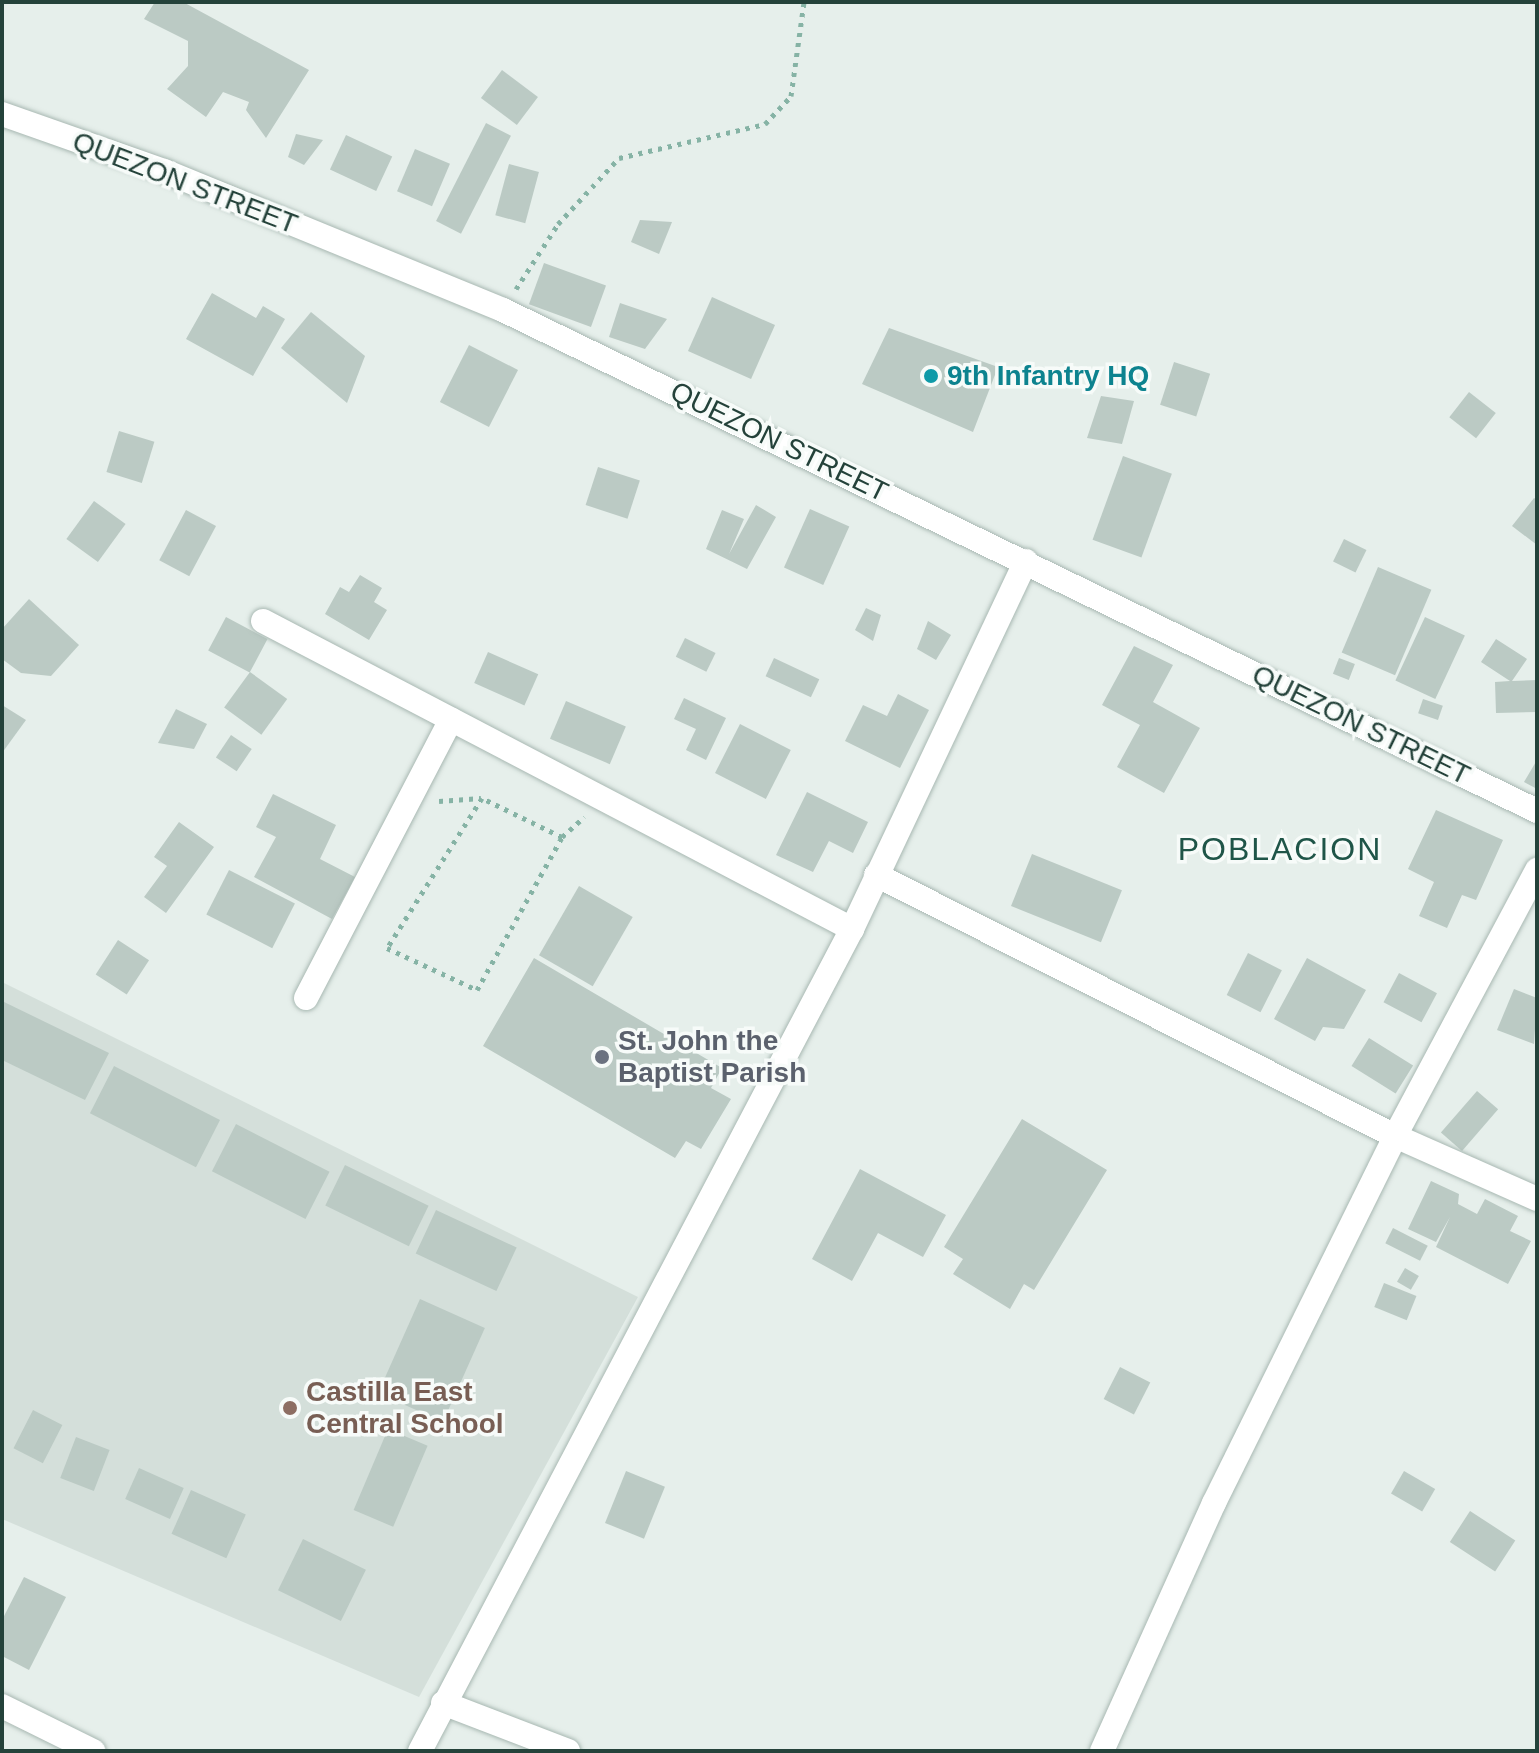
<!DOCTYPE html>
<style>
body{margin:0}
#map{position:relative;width:1539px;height:1753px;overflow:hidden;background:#e6efeb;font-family:Arial,sans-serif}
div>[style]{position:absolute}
.built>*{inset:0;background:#d4dfda}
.building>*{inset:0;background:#bbcac4;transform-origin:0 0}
.path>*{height:5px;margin-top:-2.5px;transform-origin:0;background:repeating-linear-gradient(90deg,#86b3a5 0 4px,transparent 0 10px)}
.roads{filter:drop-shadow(0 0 2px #a8b8b2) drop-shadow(0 0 2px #a8b8b2)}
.street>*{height:24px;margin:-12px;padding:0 12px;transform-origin:12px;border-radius:12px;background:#fff}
.secondary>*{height:24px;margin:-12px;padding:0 12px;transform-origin:12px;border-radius:12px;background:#fff}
.dots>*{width:22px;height:22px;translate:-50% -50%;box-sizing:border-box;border:4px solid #f7fbf9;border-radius:50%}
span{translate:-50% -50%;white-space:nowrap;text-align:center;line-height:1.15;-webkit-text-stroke:7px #f7fbf9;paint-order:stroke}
.street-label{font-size:28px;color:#24423a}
.culture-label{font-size:28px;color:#0d838f;font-weight:700}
.left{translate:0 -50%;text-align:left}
.worship-label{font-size:28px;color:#5b616d;font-weight:700}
.education-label{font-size:28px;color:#785e54;font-weight:700}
.quarter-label{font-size:32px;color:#1f5548;letter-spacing:2px}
.frame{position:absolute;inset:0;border:4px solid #24423a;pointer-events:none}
</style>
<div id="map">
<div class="built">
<div style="clip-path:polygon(2px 982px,638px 1297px,419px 1697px,2px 1519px)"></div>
</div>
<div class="building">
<div style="clip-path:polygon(155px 2px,183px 2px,309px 70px,266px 138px,246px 110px,249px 102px,223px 92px,206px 117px,167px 89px,188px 66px,188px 41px,144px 19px)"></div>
<div style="left:502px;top:70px;width:45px;height:35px;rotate:37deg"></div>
<div style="left:486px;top:123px;width:28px;height:110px;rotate:27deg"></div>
<div style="clip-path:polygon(296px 134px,323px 140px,304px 165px,288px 157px)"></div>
<div style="left:346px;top:135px;width:51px;height:38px;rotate:25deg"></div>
<div style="left:415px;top:149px;width:38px;height:46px;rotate:23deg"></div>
<div style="left:509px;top:164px;width:31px;height:53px;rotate:15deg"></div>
<div style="clip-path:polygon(640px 220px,672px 222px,659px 254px,631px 242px)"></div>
<div style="left:544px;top:263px;width:66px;height:44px;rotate:20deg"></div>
<div style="clip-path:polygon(212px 293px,256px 318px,263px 306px,285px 319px,253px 376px,186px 339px)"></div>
<div style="left:712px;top:297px;width:69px;height:59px;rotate:24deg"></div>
<div style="clip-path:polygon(620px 303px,667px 319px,645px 349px,609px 337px)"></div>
<div style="clip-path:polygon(311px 312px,365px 356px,347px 403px,281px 348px)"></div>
<div style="clip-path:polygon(889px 328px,998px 367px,973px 432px,862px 384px)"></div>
<div style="left:469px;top:345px;width:55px;height:64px;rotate:27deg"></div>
<div style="left:1174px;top:362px;width:38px;height:45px;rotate:18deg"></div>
<div style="left:1469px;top:392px;width:34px;height:32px;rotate:38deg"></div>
<div style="clip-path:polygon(1101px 396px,1134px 401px,1122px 444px,1087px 438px)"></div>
<div style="left:119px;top:431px;width:37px;height:43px;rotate:17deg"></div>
<div style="left:1123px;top:456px;width:52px;height:89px;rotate:20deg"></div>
<div style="left:598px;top:467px;width:44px;height:40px;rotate:18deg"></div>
<div style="clip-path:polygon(1534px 498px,1537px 500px,1537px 545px,1512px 526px)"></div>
<div style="left:94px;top:501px;width:39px;height:47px;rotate:36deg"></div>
<div style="clip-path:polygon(756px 505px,776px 517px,747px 569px,706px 549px,722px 510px,744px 519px,729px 554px)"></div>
<div style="left:810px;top:509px;width:43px;height:64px;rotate:24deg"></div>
<div style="left:186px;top:510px;width:34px;height:57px;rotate:28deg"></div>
<div style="left:1344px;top:539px;width:25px;height:25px;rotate:26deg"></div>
<div style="left:1378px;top:567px;width:58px;height:93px;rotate:23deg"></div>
<div style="clip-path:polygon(360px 575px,382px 588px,374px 602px,387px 610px,369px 640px,325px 614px,340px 587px,349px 592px)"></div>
<div style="clip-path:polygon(29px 599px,79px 645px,51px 676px,21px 673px,2px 659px,2px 629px)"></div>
<div style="clip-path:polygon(866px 608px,881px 615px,873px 641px,855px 630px)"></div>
<div style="left:226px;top:617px;width:47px;height:38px;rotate:28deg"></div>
<div style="left:1425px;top:617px;width:44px;height:70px;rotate:25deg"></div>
<div style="clip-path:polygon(928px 621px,951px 635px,936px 660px,917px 649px)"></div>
<div style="left:685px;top:638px;width:34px;height:21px;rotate:26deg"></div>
<div style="clip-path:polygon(1496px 639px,1527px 659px,1512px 681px,1537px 680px,1537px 712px,1496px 713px,1495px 682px,1510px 681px,1481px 662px)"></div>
<div style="clip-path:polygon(1134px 646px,1173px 665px,1153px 702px,1200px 728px,1164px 793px,1117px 767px,1140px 725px,1102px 705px)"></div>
<div style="left:488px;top:652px;width:55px;height:34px;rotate:24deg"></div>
<div style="left:774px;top:658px;width:50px;height:20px;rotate:25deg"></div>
<div style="left:1339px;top:658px;width:17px;height:17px;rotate:21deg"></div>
<div style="left:250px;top:672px;width:46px;height:44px;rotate:36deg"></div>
<div style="clip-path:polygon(898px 694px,929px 710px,900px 768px,845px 741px,863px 705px,887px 716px)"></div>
<div style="clip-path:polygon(684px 698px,726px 718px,706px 760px,686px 750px,696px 729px,674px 719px)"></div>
<div style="left:1423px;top:699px;width:21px;height:15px;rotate:19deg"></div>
<div style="left:566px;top:701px;width:65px;height:41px;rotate:23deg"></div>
<div style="clip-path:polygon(2px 705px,26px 720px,2px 753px)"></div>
<div style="clip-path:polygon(176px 709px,207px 724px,194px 749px,158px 743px)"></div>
<div style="left:740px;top:724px;width:57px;height:55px;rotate:27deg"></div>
<div style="left:231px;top:735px;width:25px;height:27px;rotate:34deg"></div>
<div style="clip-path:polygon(1537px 760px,1537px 789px,1524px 782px)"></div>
<div style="clip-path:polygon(807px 792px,868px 822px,853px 853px,829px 841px,813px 872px,776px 855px)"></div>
<div style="clip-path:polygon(273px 794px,336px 825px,320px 859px,355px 877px,332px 919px,254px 877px,276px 837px,256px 827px)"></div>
<div style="clip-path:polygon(1436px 810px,1503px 840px,1476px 900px,1462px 895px,1447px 928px,1419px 916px,1434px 882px,1408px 869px)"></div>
<div style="clip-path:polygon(179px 822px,214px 847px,166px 913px,144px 897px,167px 866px,154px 857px)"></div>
<div style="left:1032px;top:854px;width:97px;height:56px;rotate:22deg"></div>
<div style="left:229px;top:870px;width:74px;height:50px;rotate:27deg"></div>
<div style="left:579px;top:886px;width:62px;height:80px;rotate:30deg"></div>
<div style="left:118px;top:940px;width:37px;height:41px;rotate:33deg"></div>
<div style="left:1248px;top:953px;width:38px;height:47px;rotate:27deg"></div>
<div style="clip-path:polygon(534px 958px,722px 1068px,711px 1088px,731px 1099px,701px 1149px,686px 1141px,675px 1158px,483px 1046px)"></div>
<div style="clip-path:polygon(1307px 958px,1366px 990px,1344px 1029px,1323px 1027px,1315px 1041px,1274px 1019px)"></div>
<div style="left:1399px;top:973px;width:43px;height:33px;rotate:28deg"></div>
<div style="clip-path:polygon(1514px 989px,1537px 998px,1534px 1044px,1497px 1030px)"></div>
<div style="clip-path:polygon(2px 1001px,109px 1053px,85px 1100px,2px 1060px)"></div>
<div style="left:1369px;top:1038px;width:52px;height:33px;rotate:32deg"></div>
<div style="left:114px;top:1066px;width:119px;height:53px;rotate:27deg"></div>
<div style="left:1477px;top:1091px;width:28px;height:55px;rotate:41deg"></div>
<div style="clip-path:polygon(1022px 1119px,1107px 1170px,1034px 1290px,1024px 1284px,1010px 1309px,953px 1274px,963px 1259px,944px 1247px)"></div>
<div style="left:236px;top:1124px;width:105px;height:53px;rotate:27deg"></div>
<div style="left:345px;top:1165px;width:93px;height:45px;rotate:26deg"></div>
<div style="clip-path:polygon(860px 1169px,946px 1215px,923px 1257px,878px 1233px,852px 1281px,812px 1259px)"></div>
<div style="clip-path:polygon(1431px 1181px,1459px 1194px,1458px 1204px,1477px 1214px,1485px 1199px,1518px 1216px,1510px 1231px,1531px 1241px,1508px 1284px,1436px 1247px,1450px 1217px,1436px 1242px,1408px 1229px)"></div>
<div style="left:436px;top:1210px;width:89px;height:48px;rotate:25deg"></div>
<div style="left:1393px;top:1228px;width:39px;height:17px;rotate:27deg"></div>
<div style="left:1405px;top:1268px;width:16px;height:16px;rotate:30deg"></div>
<div style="left:1384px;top:1283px;width:35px;height:26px;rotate:22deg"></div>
<div style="left:420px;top:1299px;width:71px;height:103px;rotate:24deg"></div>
<div style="left:1120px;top:1367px;width:34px;height:36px;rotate:27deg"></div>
<div style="left:33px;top:1410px;width:33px;height:43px;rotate:27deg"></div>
<div style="left:388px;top:1429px;width:43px;height:88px;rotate:23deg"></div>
<div style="left:76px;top:1437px;width:36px;height:44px;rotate:21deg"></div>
<div style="left:139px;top:1468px;width:49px;height:34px;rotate:24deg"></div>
<div style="left:626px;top:1471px;width:42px;height:56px;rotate:22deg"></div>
<div style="left:1404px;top:1471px;width:36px;height:26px;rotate:30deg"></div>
<div style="left:191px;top:1490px;width:60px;height:48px;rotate:24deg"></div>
<div style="left:1470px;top:1511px;width:54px;height:37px;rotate:33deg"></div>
<div style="left:303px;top:1539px;width:70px;height:57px;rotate:26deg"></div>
<div style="clip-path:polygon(24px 1577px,66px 1597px,29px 1670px,2px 1656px,2px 1620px)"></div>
</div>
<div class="path">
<div style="left:516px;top:289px;width:77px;rotate:-57.1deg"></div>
<div style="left:558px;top:224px;width:90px;rotate:-47.3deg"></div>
<div style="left:619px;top:158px;width:150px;rotate:-13.1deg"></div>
<div style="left:765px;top:124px;width:38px;rotate:-47deg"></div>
<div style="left:791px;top:96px;width:95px;rotate:-82.1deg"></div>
<div style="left:439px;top:801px;width:42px;rotate:-4.1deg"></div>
<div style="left:562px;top:837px;width:89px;rotate:-154deg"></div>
<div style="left:482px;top:798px;width:178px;rotate:122.3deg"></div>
<div style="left:387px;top:948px;width:99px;rotate:25deg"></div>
<div style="left:477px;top:990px;width:175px;rotate:-60.9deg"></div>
<div style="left:562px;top:837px;width:30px;rotate:-42deg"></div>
</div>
<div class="roads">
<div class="street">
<div style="left:263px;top:621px;width:665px;rotate:27.61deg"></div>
<div style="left:876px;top:875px;width:581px;rotate:26.7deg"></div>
<div style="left:1395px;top:1136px;width:155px;rotate:23.9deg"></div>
<div style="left:306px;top:998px;width:314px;rotate:-62.5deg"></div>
<div style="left:443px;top:1703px;width:134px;rotate:21deg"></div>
<div style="left:2px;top:1706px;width:102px;rotate:26.3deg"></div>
<div style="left:420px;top:1751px;width:929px;rotate:-62.28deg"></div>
<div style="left:852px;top:929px;width:407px;rotate:-64.7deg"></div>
<div style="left:1102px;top:1751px;width:272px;rotate:-65.7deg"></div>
<div style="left:1214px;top:1503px;width:409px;rotate:-63.7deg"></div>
<div style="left:1395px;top:1136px;width:302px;rotate:-61.9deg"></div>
</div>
<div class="secondary">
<div style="left:2px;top:114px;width:172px;rotate:19.4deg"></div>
<div style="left:164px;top:171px;width:366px;rotate:22.3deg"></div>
<div style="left:503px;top:310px;width:1149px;rotate:25.85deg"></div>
</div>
</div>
<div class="dots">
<div style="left:931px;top:376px;background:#0f9aa8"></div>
<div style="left:602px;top:1057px;background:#6b7280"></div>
<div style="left:290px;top:1408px;background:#8d6e63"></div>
</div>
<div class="street-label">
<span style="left:185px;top:183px;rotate:21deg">QUEZON STREET</span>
<span style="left:779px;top:442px;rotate:26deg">QUEZON STREET</span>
<span style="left:1361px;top:725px;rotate:26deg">QUEZON STREET</span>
</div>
<div class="culture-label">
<span class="left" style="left:947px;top:376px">9th Infantry HQ</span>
</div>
<div class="worship-label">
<span class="left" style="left:618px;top:1057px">St. John the<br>Baptist Parish</span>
</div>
<div class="education-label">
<span class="left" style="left:306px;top:1408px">Castilla East<br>Central School</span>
</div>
<div class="quarter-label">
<span style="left:1280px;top:849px">POBLACION</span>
</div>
<div class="frame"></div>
</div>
